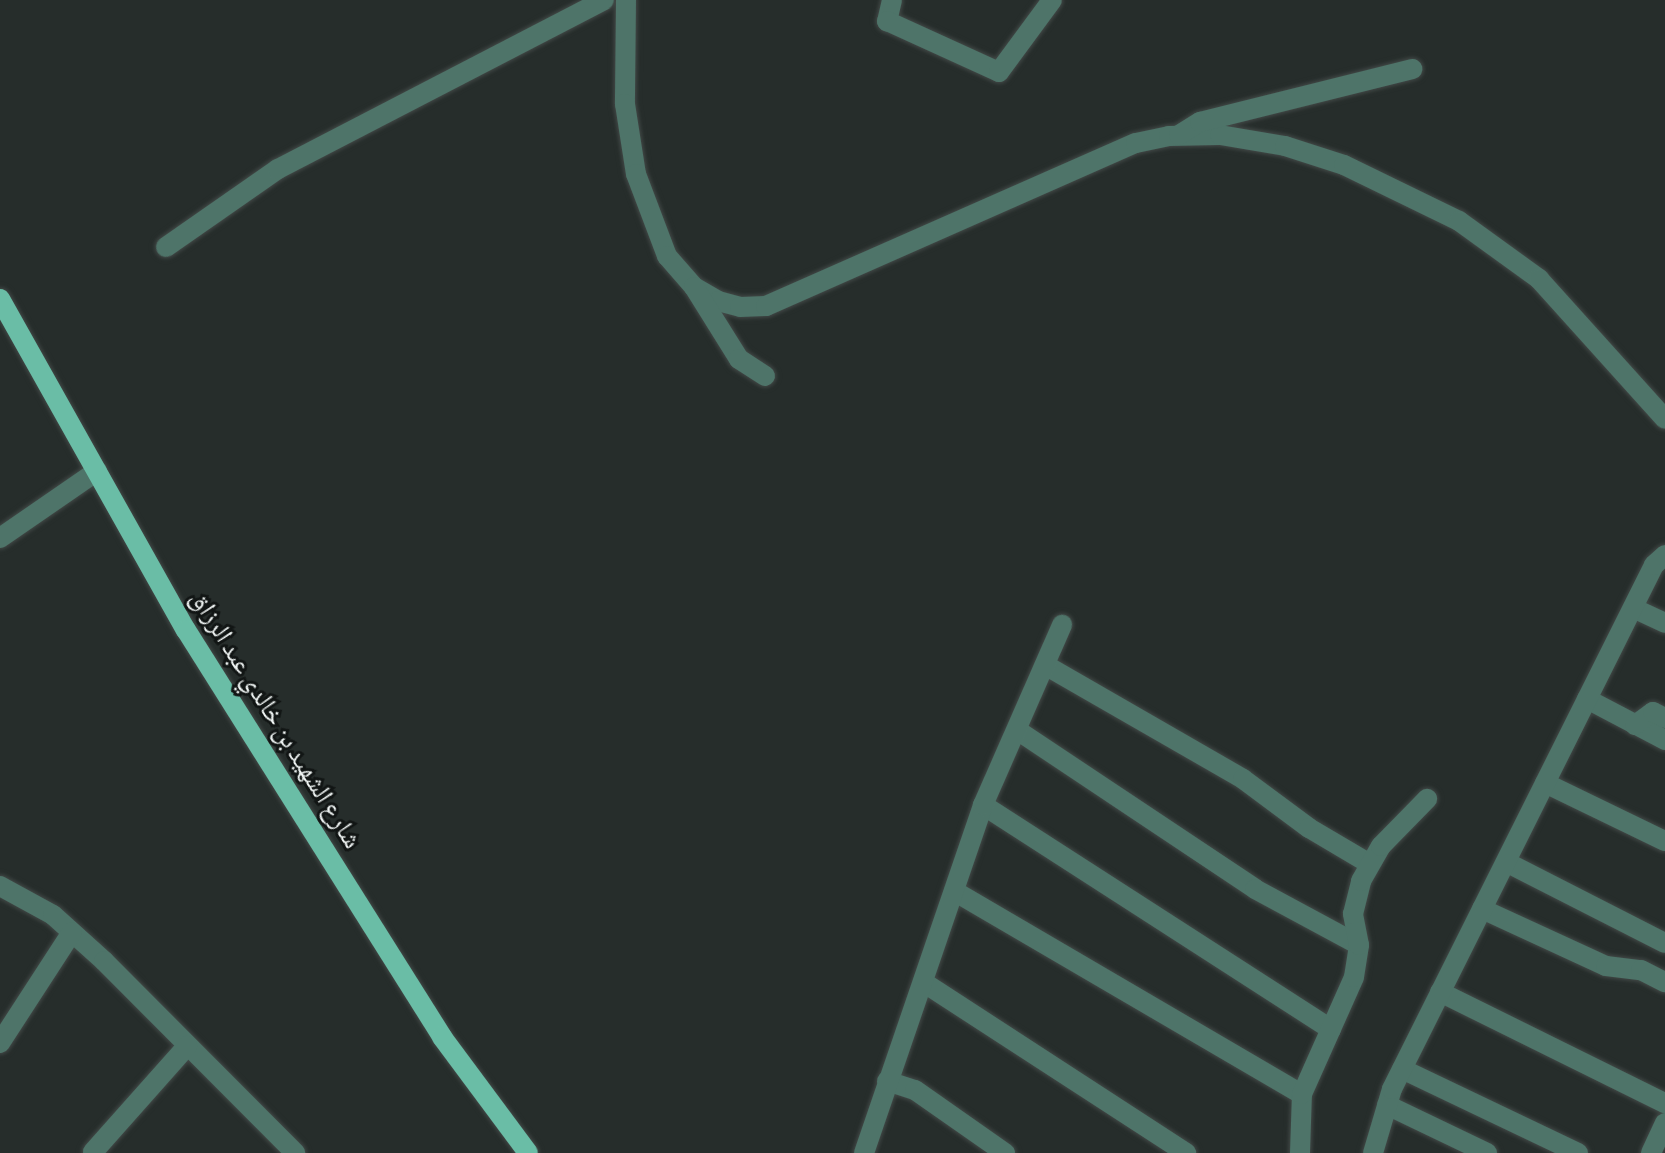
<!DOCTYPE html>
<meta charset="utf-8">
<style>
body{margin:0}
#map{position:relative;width:1665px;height:1153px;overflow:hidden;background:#262d2b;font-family:"Sofia Sans Condensed","Noto Naskh Arabic",sans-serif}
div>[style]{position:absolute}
.roads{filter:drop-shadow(0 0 2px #424947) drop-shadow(0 0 2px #424947)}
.minor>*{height:20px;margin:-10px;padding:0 10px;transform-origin:10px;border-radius:10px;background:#4e7469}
.major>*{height:20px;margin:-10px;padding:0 10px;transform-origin:10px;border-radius:10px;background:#6abda6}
span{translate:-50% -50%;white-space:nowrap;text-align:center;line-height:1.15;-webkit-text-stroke:6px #111514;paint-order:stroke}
.street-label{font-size:26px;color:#f0f5f4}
</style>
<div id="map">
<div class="roads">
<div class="minor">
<div style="left:626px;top:0;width:104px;rotate:90.6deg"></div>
<div style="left:625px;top:104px;width:71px;rotate:81.1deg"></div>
<div style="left:636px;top:174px;width:88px;rotate:69.3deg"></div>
<div style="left:667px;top:256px;width:41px;rotate:48.9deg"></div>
<div style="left:694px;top:287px;width:28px;rotate:30deg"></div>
<div style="left:718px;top:301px;width:23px;rotate:15deg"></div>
<div style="left:740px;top:307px;width:26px;rotate:-2deg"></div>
<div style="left:766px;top:306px;width:404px;rotate:-23.8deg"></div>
<div style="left:1136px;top:143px;width:34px;rotate:-12deg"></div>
<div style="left:1169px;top:136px;width:51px;rotate:-1.1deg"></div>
<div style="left:1220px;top:135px;width:66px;rotate:9.6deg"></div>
<div style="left:1285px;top:146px;width:62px;rotate:17.9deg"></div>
<div style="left:1344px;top:165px;width:128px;rotate:26deg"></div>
<div style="left:1459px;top:221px;width:99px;rotate:35.9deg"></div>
<div style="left:1539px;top:279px;width:188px;rotate:48deg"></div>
<div style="left:892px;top:0;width:22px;rotate:103deg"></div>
<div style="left:887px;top:21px;width:123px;rotate:24.5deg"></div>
<div style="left:999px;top:72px;width:89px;rotate:-53.6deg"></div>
<div style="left:1179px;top:135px;width:25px;rotate:-32deg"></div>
<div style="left:1200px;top:122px;width:219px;rotate:-14deg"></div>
<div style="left:166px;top:247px;width:136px;rotate:-34.9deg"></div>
<div style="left:278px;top:169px;width:367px;rotate:-27.4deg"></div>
<div style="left:694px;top:287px;width:85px;rotate:58deg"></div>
<div style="left:739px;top:359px;width:31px;rotate:33deg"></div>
<div style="left:0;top:538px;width:118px;rotate:-34.6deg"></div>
<div style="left:1633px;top:608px;width:35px;rotate:25deg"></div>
<div style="left:1045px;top:665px;width:228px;rotate:29.9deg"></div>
<div style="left:1243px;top:779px;width:82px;rotate:36.6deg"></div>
<div style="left:1309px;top:828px;width:71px;rotate:30.5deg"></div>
<div style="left:1587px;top:699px;width:88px;rotate:27.7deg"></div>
<div style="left:1635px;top:725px;width:22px;rotate:-36deg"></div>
<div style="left:1653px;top:712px;width:13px;rotate:27deg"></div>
<div style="left:1017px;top:730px;width:286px;rotate:33.7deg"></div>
<div style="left:1255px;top:889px;width:118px;rotate:28.3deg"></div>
<div style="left:1545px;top:783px;width:133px;rotate:25.8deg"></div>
<div style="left:983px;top:805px;width:414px;rotate:32.8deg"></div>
<div style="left:1506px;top:862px;width:178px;rotate:27deg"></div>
<div style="left:0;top:886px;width:60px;rotate:28.7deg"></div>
<div style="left:53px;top:915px;width:69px;rotate:42deg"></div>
<div style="left:104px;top:961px;width:271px;rotate:45.1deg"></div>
<div style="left:954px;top:891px;width:403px;rotate:30.3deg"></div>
<div style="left:1482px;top:909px;width:136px;rotate:24.7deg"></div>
<div style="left:1606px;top:966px;width:35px;rotate:7deg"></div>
<div style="left:1641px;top:970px;width:27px;rotate:27deg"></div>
<div style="left:923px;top:982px;width:314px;rotate:33deg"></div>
<div style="left:1440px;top:992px;width:251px;rotate:26.3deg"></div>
<div style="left:0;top:1043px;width:132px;rotate:-57deg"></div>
<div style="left:1402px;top:1069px;width:195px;rotate:25.5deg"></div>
<div style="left:887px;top:1081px;width:29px;rotate:18deg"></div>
<div style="left:915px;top:1090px;width:110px;rotate:35deg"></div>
<div style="left:1387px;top:1105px;width:111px;rotate:25.6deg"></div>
<div style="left:93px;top:1152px;width:142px;rotate:-48.4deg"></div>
<div style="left:864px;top:1153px;width:368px;rotate:-71.1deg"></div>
<div style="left:983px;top:805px;width:197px;rotate:-66.3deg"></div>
<div style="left:1300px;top:1153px;width:59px;rotate:-88.1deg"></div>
<div style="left:1302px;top:1094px;width:128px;rotate:-66deg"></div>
<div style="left:1354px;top:977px;width:32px;rotate:-81deg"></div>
<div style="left:1359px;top:945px;width:32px;rotate:-101deg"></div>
<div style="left:1353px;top:914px;width:34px;rotate:-76deg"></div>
<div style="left:1361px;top:881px;width:40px;rotate:-60.3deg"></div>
<div style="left:1381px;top:846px;width:66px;rotate:-45.6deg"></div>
<div style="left:1373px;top:1153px;width:67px;rotate:-73.5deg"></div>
<div style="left:1392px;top:1089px;width:586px;rotate:-63.43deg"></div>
<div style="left:1654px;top:565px;width:15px;rotate:-42deg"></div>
<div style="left:1651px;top:1153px;width:33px;rotate:-65deg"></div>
</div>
<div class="major">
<div style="left:0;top:299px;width:380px;rotate:60.7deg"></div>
<div style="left:186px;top:630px;width:481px;rotate:57.8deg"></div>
<div style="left:442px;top:1037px;width:144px;rotate:53.4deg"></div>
</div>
</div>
<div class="street-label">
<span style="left:275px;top:720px;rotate:58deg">شارع الشهيد بن خالدي عبد الرزاق</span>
</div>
</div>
